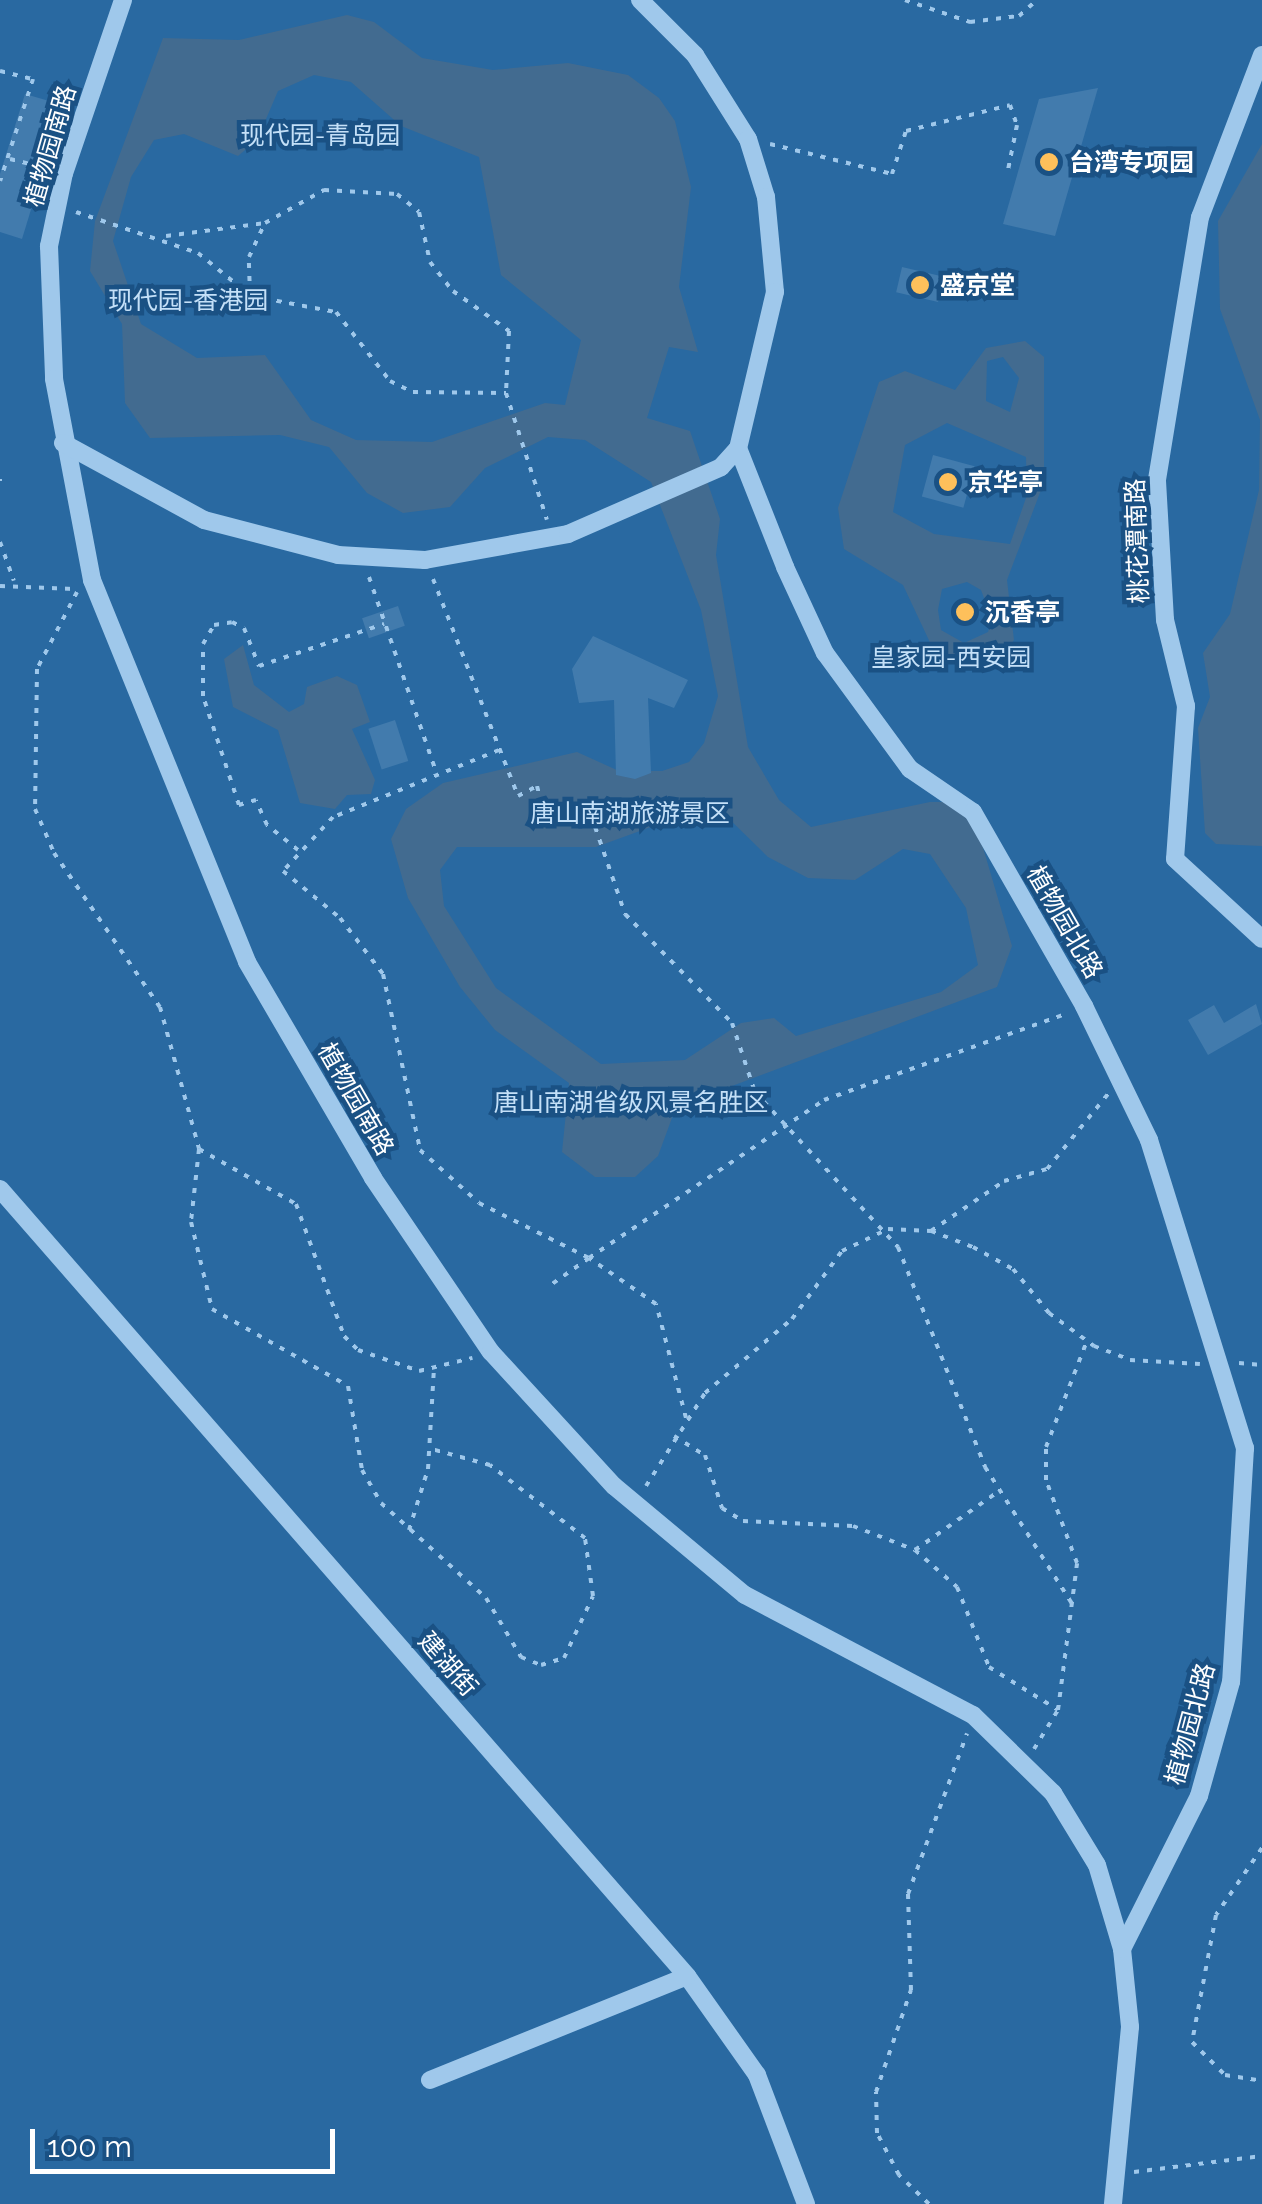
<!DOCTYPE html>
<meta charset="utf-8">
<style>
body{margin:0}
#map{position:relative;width:1262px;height:2204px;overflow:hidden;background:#1a5184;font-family:Raleway,"Noto Sans SC",sans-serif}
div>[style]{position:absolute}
.green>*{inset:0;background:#2969a1;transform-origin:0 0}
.water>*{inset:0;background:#426b90}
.building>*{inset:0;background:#427bad;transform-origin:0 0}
.path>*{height:4px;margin-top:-2px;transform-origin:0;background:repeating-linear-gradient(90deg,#9fc8eb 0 5px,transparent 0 13px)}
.minor>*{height:18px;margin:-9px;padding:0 9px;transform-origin:9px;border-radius:9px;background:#9fc8eb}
.dots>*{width:28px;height:28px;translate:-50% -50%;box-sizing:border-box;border:5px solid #1a5184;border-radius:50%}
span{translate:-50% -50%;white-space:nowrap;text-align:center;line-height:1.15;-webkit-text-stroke:9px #1a5184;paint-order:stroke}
.park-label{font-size:25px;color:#c4e0f8}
.street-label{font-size:25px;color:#fff}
.poi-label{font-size:25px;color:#fff;font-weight:700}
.left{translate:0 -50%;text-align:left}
.scale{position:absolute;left:30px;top:2129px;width:305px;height:45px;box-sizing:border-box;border:5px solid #fff;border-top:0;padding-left:12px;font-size:30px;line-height:35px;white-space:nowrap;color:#fff;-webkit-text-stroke:8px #1a5184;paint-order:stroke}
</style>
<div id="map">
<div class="green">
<div style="left:0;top:0;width:1262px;height:2204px"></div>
</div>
<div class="water">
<div style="clip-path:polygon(evenodd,347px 15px,374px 22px,422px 58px,493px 70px,568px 63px,628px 75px,659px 98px,675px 121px,691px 187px,679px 287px,698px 352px,669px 347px,647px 418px,690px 431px,720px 519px,716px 555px,748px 747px,779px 800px,811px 827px,930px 802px,950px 802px,974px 817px,1012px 946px,997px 987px,676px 1107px,658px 1156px,635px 1177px,595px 1177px,562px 1152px,569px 1083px,495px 1030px,460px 987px,408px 898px,391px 839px,406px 809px,443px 783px,577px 752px,619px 771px,662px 771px,689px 762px,704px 743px,718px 696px,701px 610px,651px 482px,585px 440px,548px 437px,485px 468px,450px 507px,403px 513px,367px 493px,329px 447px,280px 435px,150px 438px,125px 403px,122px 324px,90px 271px,95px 221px,163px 38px,239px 40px,347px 15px,314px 75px,351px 82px,401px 126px,479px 157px,501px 275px,581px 340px,565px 405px,545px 403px,432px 442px,356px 440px,311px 420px,265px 355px,197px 358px,141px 324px,113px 241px,131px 177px,154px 140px,184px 134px,238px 156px,257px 140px,278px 91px,314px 75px,347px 15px,703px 808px,721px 811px,768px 857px,808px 878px,855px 880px,903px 849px,930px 854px,966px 908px,978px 965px,941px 992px,796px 1036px,774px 1018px,741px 1023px,685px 1060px,601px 1064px,496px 988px,444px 906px,440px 870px,457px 847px,596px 847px,703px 808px)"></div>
<div style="clip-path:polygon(1262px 144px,1262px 846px,1216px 844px,1205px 833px,1198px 728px,1210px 697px,1203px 653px,1230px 614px,1259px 490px,1260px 420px,1220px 309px,1218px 221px)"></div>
<div style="clip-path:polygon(evenodd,1025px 341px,1044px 357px,1044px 482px,1007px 580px,1014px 640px,1002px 658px,971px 667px,934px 651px,903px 585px,844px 549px,838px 508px,879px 382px,905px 371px,955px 390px,986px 348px,1025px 341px,1003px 357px,1019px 378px,1010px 412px,986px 401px,987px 361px,1003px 357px,1025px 341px,947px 423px,1026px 457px,1027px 495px,1010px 544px,934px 534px,893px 512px,905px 445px,947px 423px,1025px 341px,967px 582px,981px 590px,992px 619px,988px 632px,964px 643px,941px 630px,938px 610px,942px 589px,967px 582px)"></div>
<div style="clip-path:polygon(243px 645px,254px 685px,289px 712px,304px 704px,307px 687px,337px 676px,357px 685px,370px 722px,352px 729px,375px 780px,371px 794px,347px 795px,335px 809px,300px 803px,278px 730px,233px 707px,224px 659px)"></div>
</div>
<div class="building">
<div style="clip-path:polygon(1098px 88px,1055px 236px,1003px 224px,1039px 99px)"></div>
<div style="clip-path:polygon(25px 94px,63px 105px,22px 239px,0 232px,0 174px)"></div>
<div style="left:902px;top:267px;width:43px;height:26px;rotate:13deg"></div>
<div style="left:933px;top:455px;width:43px;height:43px;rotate:15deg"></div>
<div style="clip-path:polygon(967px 600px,974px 619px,962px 623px,953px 616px)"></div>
<div style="left:398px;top:606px;width:21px;height:38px;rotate:71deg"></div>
<div style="clip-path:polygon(593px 636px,688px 680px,674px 708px,648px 698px,651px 773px,635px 779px,616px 775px,614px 700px,579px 703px,572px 669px)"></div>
<div style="left:395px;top:720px;width:43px;height:28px;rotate:72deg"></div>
<div style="clip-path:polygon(1256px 1004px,1262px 1024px,1208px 1055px,1188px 1020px,1214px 1005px,1224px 1023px)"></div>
</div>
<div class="path">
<div style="left:905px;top:0;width:69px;rotate:18.7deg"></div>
<div style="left:970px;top:22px;width:49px;rotate:-7deg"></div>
<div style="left:1019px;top:16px;width:24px;rotate:-42deg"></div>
<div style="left:0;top:71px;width:34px;rotate:14deg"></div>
<div style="left:33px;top:79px;width:107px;rotate:107.9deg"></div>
<div style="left:770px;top:144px;width:126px;rotate:13.8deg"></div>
<div style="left:892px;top:174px;width:45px;rotate:-72deg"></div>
<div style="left:906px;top:131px;width:107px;rotate:-14deg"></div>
<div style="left:1010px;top:105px;width:21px;rotate:71deg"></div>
<div style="left:1017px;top:125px;width:51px;rotate:101.3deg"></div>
<div style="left:10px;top:159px;width:36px;rotate:14deg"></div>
<div style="left:76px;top:212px;width:129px;rotate:18.6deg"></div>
<div style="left:198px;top:253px;width:68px;rotate:39.1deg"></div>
<div style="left:251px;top:296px;width:86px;rotate:10.7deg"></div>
<div style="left:336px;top:312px;width:88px;rotate:52deg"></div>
<div style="left:390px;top:381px;width:25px;rotate:26deg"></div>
<div style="left:413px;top:392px;width:93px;rotate:0.6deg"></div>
<div style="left:506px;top:393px;width:133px;rotate:72.1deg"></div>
<div style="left:166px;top:236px;width:100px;rotate:-7.5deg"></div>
<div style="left:265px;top:223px;width:68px;rotate:-29.2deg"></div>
<div style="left:324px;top:190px;width:73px;rotate:3.1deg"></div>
<div style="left:397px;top:194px;width:28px;rotate:39deg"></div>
<div style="left:419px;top:212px;width:51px;rotate:77.6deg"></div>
<div style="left:430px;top:262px;width:37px;rotate:52deg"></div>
<div style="left:453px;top:291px;width:69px;rotate:35.5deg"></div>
<div style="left:509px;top:331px;width:62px;rotate:92.8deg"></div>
<div style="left:250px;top:294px;width:37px;rotate:-92deg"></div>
<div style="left:249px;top:257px;width:38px;rotate:-65deg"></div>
<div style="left:0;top:479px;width:2px;rotate:90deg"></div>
<div style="left:0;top:542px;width:41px;rotate:70.3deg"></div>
<div style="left:369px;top:577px;width:208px;rotate:71deg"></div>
<div style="left:433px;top:579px;width:233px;rotate:68.6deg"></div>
<div style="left:518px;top:796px;width:21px;rotate:-28deg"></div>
<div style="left:537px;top:786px;width:32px;rotate:76deg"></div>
<div style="left:545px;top:817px;width:23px;rotate:-29deg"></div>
<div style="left:565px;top:806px;width:20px;rotate:60deg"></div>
<div style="left:575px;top:823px;width:18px;rotate:-27deg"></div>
<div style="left:591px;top:815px;width:105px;rotate:71deg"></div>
<div style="left:625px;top:914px;width:153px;rotate:45.5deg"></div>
<div style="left:732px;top:1023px;width:73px;rotate:71.6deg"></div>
<div style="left:755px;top:1092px;width:211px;rotate:47.3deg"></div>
<div style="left:898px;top:1247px;width:237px;rotate:68.4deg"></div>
<div style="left:985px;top:1467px;width:164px;rotate:57.5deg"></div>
<div style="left:0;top:586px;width:74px;rotate:2.3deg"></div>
<div style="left:77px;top:592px;width:87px;rotate:117.5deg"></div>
<div style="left:37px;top:669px;width:140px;rotate:90.8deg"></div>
<div style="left:35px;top:809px;width:48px;rotate:66.6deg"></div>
<div style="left:54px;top:853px;width:187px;rotate:55.5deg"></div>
<div style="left:160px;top:1007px;width:147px;rotate:74.6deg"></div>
<div style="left:199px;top:1149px;width:112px;rotate:29.6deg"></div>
<div style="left:296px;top:1204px;width:140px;rotate:70deg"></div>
<div style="left:344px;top:1336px;width:20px;rotate:45deg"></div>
<div style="left:358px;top:1350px;width:65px;rotate:19deg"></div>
<div style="left:419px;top:1371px;width:55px;rotate:-13.8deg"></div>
<div style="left:499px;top:750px;width:179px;rotate:158deg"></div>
<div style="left:333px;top:817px;width:74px;rotate:132.8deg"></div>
<div style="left:283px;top:871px;width:74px;rotate:39.5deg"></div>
<div style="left:340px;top:918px;width:71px;rotate:52.5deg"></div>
<div style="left:383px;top:974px;width:180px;rotate:78.1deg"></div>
<div style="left:420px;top:1150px;width:79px;rotate:41.9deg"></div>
<div style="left:479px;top:1203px;width:123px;rotate:26.6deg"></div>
<div style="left:589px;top:1258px;width:45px;rotate:144.9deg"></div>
<div style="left:298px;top:850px;width:40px;rotate:-141deg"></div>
<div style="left:267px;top:825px;width:27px;rotate:-114deg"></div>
<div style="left:256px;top:800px;width:18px;rotate:164deg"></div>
<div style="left:239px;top:805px;width:115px;rotate:-108.3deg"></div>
<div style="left:203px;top:696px;width:52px;rotate:-90deg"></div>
<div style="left:203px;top:644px;width:22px;rotate:-60deg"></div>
<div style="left:214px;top:625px;width:18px;rotate:-9deg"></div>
<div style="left:232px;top:622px;width:13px;rotate:27deg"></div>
<div style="left:244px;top:628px;width:41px;rotate:68.5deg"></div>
<div style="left:259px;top:666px;width:132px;rotate:-18.6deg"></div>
<div style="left:199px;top:1149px;width:73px;rotate:96.3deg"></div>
<div style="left:191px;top:1222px;width:89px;rotate:76.4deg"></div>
<div style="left:212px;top:1309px;width:156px;rotate:29.5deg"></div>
<div style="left:348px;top:1386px;width:85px;rotate:80.5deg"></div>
<div style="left:362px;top:1470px;width:38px;rotate:60deg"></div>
<div style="left:381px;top:1503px;width:142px;rotate:42.1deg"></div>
<div style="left:486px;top:1598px;width:69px;rotate:59.3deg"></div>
<div style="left:521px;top:1657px;width:22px;rotate:22deg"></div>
<div style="left:541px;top:1665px;width:24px;rotate:-17deg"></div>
<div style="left:564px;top:1658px;width:68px;rotate:-64.9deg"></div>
<div style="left:593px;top:1596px;width:59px;rotate:-97.9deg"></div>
<div style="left:585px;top:1538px;width:120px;rotate:-142.5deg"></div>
<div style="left:490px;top:1465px;width:64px;rotate:-164.7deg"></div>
<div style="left:931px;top:1231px;width:88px;rotate:-34.4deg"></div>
<div style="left:1004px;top:1181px;width:45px;rotate:-15.6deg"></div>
<div style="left:1047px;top:1169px;width:97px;rotate:-50.9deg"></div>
<div style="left:1239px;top:1363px;width:23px;rotate:5deg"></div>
<div style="left:686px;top:1418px;width:118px;rotate:-104.7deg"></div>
<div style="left:656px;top:1304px;width:81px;rotate:-145.5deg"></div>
<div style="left:589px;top:1258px;width:283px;rotate:-33.9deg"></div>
<div style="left:824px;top:1100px;width:257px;rotate:-19.6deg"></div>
<div style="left:674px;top:1436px;width:36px;rotate:32deg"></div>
<div style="left:705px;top:1455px;width:56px;rotate:72.2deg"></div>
<div style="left:722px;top:1508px;width:25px;rotate:32deg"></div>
<div style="left:743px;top:1521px;width:110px;rotate:2.6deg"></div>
<div style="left:853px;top:1526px;width:66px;rotate:21.2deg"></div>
<div style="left:915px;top:1550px;width:56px;rotate:41.4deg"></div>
<div style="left:957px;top:1587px;width:86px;rotate:68.2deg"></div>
<div style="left:989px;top:1667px;width:81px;rotate:31.9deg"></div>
<div style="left:646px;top:1486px;width:110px;rotate:-57.6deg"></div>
<div style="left:705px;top:1393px;width:114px;rotate:-40.4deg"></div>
<div style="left:792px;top:1319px;width:84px;rotate:-53.7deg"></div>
<div style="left:842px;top:1251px;width:51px;rotate:-25.6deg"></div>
<div style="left:888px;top:1229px;width:43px;rotate:2.7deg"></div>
<div style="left:931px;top:1231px;width:45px;rotate:20.9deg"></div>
<div style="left:973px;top:1247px;width:46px;rotate:28.8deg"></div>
<div style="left:1013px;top:1269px;width:57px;rotate:50.7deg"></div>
<div style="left:1049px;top:1313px;width:56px;rotate:36.3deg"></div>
<div style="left:1094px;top:1346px;width:39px;rotate:21deg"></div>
<div style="left:1130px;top:1360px;width:70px;rotate:3.3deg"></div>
<div style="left:409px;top:1530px;width:64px;rotate:-72.7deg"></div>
<div style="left:428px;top:1469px;width:100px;rotate:-86.6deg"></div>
<div style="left:915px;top:1550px;width:103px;rotate:-35.1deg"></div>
<div style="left:1034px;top:1749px;width:46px;rotate:-58.4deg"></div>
<div style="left:1058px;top:1710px;width:148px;rotate:-82.6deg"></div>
<div style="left:1077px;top:1563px;width:89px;rotate:-110.5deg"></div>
<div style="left:1046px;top:1480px;width:33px;rotate:-90deg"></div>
<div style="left:1046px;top:1447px;width:114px;rotate:-68.9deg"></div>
<div style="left:1262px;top:1848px;width:81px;rotate:124.5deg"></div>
<div style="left:1216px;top:1915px;width:129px;rotate:100.7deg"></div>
<div style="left:1192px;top:2042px;width:47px;rotate:45deg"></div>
<div style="left:1225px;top:2075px;width:37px;rotate:9deg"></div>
<div style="left:1134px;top:2172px;width:129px;rotate:-7.1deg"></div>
<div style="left:929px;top:2204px;width:42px;rotate:-136deg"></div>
<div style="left:899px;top:2175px;width:47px;rotate:-117.6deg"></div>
<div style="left:877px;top:2133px;width:41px;rotate:-91.4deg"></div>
<div style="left:876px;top:2092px;width:108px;rotate:-71.1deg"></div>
<div style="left:911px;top:1990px;width:96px;rotate:-91.8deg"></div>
<div style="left:908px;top:1894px;width:171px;rotate:-69.8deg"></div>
</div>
<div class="minor">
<div style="left:123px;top:0;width:183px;rotate:108.8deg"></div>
<div style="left:64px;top:173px;width:75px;rotate:101.6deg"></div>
<div style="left:49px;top:246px;width:133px;rotate:87.8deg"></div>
<div style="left:54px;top:379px;width:205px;rotate:79.3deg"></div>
<div style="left:92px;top:580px;width:412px;rotate:67.9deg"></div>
<div style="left:247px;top:962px;width:250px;rotate:59.7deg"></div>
<div style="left:373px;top:1178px;width:210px;rotate:55.9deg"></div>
<div style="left:491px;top:1352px;width:182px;rotate:47.5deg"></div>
<div style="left:614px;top:1486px;width:170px;rotate:39.8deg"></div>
<div style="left:745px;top:1595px;width:258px;rotate:27.8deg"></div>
<div style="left:973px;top:1715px;width:112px;rotate:44.3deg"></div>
<div style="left:1053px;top:1793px;width:84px;rotate:58.6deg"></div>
<div style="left:1097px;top:1865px;width:88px;rotate:73.4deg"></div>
<div style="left:1122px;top:1949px;width:78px;rotate:84.1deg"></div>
<div style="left:1130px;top:2027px;width:178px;rotate:95.5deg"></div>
<div style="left:640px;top:0;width:78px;rotate:45deg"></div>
<div style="left:695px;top:55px;width:99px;rotate:57.8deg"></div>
<div style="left:748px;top:139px;width:61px;rotate:72.8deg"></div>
<div style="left:766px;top:197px;width:95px;rotate:84.6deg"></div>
<div style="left:775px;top:292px;width:160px;rotate:103.3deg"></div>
<div style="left:738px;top:448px;width:128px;rotate:68.4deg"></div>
<div style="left:785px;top:567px;width:95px;rotate:65.1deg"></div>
<div style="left:825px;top:653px;width:144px;rotate:53.8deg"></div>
<div style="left:910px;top:769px;width:76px;rotate:34.3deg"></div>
<div style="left:973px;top:812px;width:224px;rotate:60.2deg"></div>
<div style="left:1084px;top:1006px;width:149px;rotate:64.1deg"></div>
<div style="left:1149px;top:1140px;width:323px;rotate:72.7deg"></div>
<div style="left:1245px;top:1448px;width:234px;rotate:93.4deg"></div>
<div style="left:1231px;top:1682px;width:118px;rotate:105.7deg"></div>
<div style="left:1199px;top:1796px;width:171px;rotate:116.7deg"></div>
<div style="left:1262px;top:55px;width:173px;rotate:110.9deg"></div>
<div style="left:1200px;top:217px;width:267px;rotate:99.3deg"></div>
<div style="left:1157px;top:481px;width:139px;rotate:86.7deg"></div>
<div style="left:1165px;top:620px;width:89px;rotate:76.3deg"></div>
<div style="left:1186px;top:706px;width:153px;rotate:94.1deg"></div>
<div style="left:1175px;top:859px;width:118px;rotate:42.6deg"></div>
<div style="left:63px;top:443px;width:161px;rotate:28.6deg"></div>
<div style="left:204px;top:520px;width:138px;rotate:14.6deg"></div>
<div style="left:338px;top:555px;width:87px;rotate:3.3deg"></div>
<div style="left:425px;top:560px;width:145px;rotate:-10.3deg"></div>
<div style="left:568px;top:534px;width:167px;rotate:-23.6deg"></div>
<div style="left:721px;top:467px;width:25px;rotate:-48deg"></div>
<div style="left:0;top:1189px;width:1045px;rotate:48.88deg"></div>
<div style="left:687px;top:1976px;width:121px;rotate:54.7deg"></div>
<div style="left:757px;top:2075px;width:138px;rotate:69.2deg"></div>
<div style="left:430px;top:2080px;width:277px;rotate:-22deg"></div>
</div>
<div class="dots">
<div style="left:1049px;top:162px;background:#fec05b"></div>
<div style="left:920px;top:285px;background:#fec05b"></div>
<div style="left:948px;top:482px;background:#fec05b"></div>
<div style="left:965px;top:612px;background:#fec05b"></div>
</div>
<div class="park-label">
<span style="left:320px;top:135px">现代园-青岛园</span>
<span style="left:188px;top:300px">现代园-香港园</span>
<span style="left:951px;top:657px">皇家园-西安园</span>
<span style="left:630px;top:813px">唐山南湖旅游景区</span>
<span style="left:631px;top:1102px">唐山南湖省级风景名胜区</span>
</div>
<div class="street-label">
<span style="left:50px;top:146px;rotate:-74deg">植物园南路</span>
<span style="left:1137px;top:541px;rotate:-92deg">桃花潭南路</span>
<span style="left:1065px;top:922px;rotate:60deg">植物园北路</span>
<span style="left:356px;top:1099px;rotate:60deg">植物园南路</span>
<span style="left:448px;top:1664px;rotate:49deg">建湖街</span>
<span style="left:1190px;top:1724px;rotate:-75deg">植物园北路</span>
</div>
<div class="poi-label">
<span class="left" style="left:1069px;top:162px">台湾专项园</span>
<span class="left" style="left:940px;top:285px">盛京堂</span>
<span class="left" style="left:968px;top:482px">京华亭</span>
<span class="left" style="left:985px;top:612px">沉香亭</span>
</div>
<div class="scale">100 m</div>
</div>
